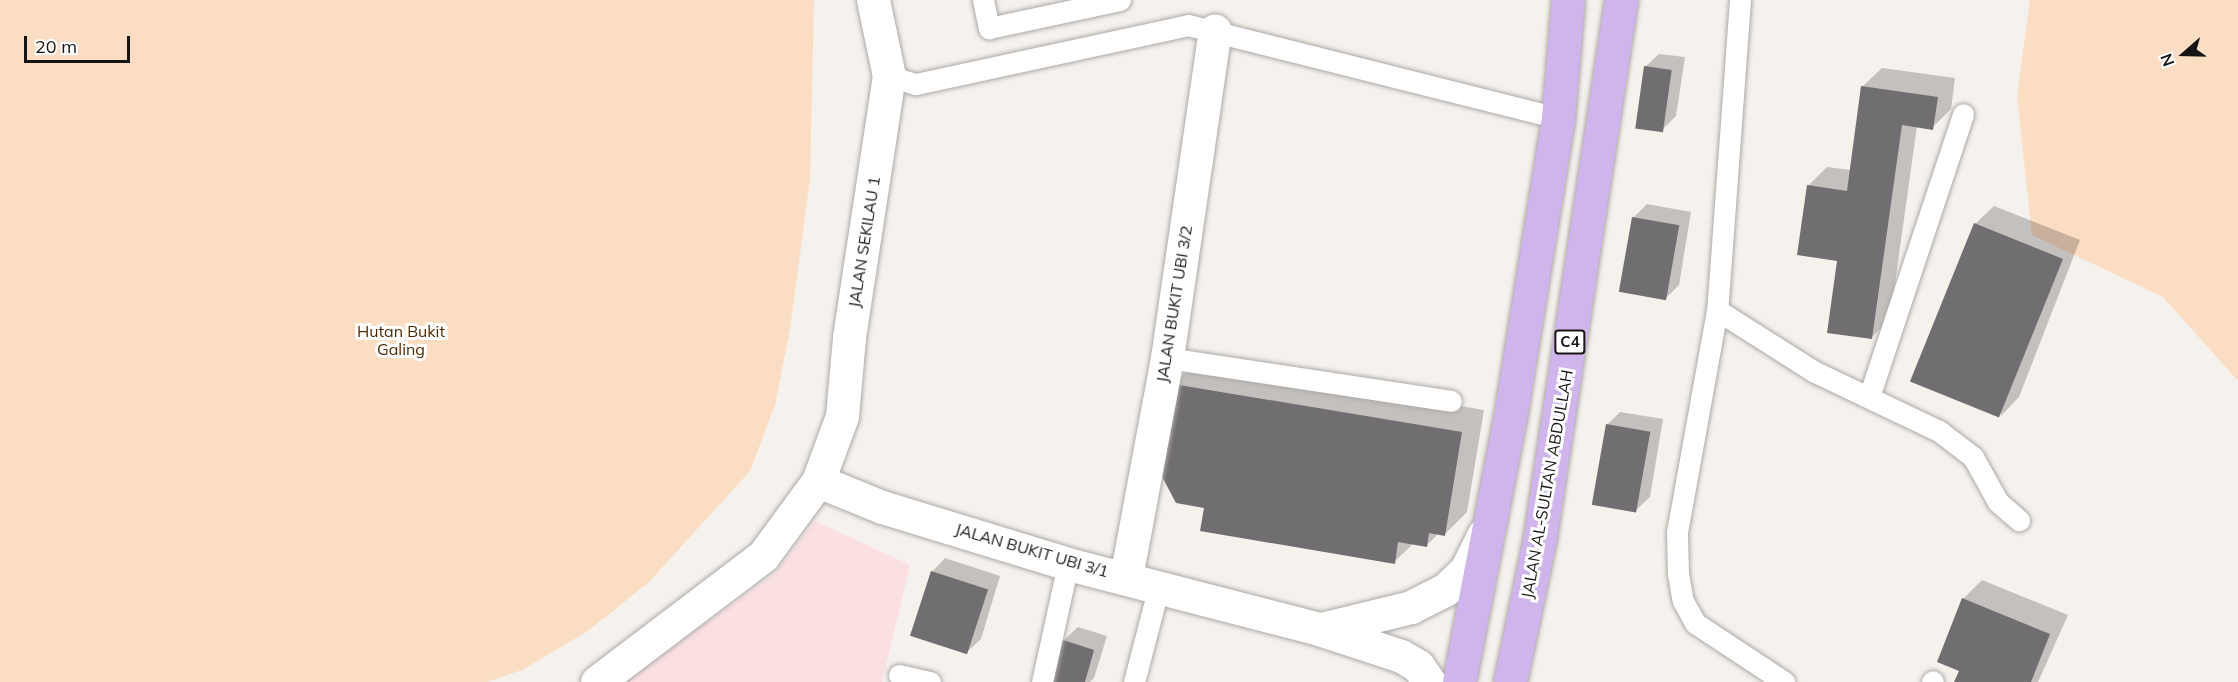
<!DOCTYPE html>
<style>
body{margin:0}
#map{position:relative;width:2238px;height:682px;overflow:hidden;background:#f5f1ed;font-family:Mulish,sans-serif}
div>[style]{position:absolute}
.industrial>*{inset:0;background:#fbe0e2}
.green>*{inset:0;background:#fbddc3}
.shadow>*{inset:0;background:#0003}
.building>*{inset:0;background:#716e72;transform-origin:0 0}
.roads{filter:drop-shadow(0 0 2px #ada9a6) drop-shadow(0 0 2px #ada9a6)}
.service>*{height:21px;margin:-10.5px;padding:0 10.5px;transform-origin:10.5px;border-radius:10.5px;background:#fff}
.minor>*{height:33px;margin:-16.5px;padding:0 16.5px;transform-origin:16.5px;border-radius:16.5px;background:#fff}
.tertiary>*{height:33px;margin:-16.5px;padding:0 16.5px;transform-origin:16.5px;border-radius:16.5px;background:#fff}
.primary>*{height:33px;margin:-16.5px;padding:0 16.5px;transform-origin:16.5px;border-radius:16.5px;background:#d0b5ed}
span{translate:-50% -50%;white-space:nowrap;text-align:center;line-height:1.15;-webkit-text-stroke:6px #fff;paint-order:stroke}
.shield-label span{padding:2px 4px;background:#fff;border:2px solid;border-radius:4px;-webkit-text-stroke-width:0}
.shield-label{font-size:15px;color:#171514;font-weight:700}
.street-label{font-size:16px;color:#171514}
.park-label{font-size:16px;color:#4e2800}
.north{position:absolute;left:2154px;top:24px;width:60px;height:60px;-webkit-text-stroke:4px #fff;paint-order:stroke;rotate:250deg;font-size:16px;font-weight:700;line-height:24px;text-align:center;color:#171514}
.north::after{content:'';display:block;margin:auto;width:21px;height:27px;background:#171514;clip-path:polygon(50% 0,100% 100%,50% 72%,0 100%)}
.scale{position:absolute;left:24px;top:36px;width:106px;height:27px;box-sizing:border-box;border:3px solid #171514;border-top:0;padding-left:8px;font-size:18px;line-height:21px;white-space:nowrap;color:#171514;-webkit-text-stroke:4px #fff;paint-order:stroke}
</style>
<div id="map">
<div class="industrial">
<div style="clip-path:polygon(815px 521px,910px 565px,882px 682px,625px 682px,775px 573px)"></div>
</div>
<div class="green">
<div style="clip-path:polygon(0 0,814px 0,810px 179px,790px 329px,775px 405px,750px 471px,648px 583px,588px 631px,522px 670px,487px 682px,0 682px)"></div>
<div style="clip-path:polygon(2030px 0,2238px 0,2238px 381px,2163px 297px,2032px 235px,2017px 96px)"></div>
</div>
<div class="shadow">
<div style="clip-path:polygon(1659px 54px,1685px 57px,1676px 116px,1662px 130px,1645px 67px)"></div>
<div style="clip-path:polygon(1882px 68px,1955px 78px,1951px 109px,1932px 128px,1917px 126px,1890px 319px,1871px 338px,1808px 186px,1827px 167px,1851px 170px,1863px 86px)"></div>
<div style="clip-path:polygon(1647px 204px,1691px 212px,1679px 285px,1666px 298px,1633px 218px)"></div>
<div style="clip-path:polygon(1994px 206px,2080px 240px,2019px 397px,2001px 416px,1975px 224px)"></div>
<div style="clip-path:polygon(1197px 362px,1484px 410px,1467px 512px,1445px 534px,1439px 533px,1427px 545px,1414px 543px,1394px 562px,1206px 507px,1174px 384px)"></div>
<div style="clip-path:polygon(1620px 412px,1663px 419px,1650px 497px,1636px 510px,1607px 425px)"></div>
<div style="clip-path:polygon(945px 558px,1000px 576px,981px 639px,967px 652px,932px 572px)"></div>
<div style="clip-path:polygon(1982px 580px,2068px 615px,2038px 682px,1956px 682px,1961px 670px,1963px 599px)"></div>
<div style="clip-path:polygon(1078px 627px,1107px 636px,1094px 678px,1090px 682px,1052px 682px,1064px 640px)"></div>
</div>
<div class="building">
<div style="left:1644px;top:66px;width:28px;height:63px;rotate:8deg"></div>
<div style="clip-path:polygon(1861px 86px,1938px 97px,1933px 130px,1902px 125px,1872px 339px,1827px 333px,1837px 261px,1797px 255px,1807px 185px,1847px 191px)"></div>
<div style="left:1632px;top:217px;width:48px;height:76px;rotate:10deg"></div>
<div style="left:1974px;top:223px;width:96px;height:171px;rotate:22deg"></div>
<div style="clip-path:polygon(1173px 384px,1462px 432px,1445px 536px,1429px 533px,1427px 547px,1398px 542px,1395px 564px,1200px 531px,1204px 508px,1176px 503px,1159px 471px)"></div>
<div style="left:1606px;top:424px;width:45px;height:82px;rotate:10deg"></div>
<div style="left:931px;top:571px;width:60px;height:68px;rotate:18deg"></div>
<div style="clip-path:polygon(1962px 598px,2050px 634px,2031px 682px,1954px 682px,1959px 671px,1937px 662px)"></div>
<div style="clip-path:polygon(1063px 640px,1094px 650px,1085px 682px,1050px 682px)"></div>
</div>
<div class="roads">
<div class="service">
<div style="left:983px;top:0;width:29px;rotate:78deg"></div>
<div style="left:989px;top:28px;width:134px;rotate:-12.1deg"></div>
<div style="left:1740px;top:0;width:311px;rotate:94.2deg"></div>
<div style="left:1717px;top:310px;width:114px;rotate:32.4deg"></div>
<div style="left:1813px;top:371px;width:140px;rotate:25.5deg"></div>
<div style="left:1939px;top:431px;width:43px;rotate:37.4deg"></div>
<div style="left:1973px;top:457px;width:51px;rotate:60.9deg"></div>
<div style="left:1998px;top:502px;width:28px;rotate:41deg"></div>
<div style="left:889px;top:76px;width:28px;rotate:17deg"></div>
<div style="left:916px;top:84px;width:278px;rotate:-12.2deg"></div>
<div style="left:1188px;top:25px;width:382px;rotate:14.1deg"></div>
<div style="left:1717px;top:310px;width:227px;rotate:100.2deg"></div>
<div style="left:1677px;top:533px;width:41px;rotate:88.6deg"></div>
<div style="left:1678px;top:574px;width:27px;rotate:80deg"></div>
<div style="left:1683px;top:601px;width:25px;rotate:61deg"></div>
<div style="left:1695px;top:623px;width:107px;rotate:33.5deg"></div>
<div style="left:1167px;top:358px;width:287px;rotate:8.6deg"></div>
<div style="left:1869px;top:397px;width:298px;rotate:-71.6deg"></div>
<div style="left:899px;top:675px;width:32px;rotate:13deg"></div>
<div style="left:1042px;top:682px;width:121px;rotate:-77.6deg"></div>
<div style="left:1134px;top:682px;width:99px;rotate:-75.4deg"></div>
<div style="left:1932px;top:682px;width:1px;rotate:-45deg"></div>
</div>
<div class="minor">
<div style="left:1126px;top:577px;width:223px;rotate:-79.4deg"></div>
<div style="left:1167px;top:358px;width:331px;rotate:-81.7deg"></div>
</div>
<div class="tertiary">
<div style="left:818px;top:481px;width:69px;rotate:22.1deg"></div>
<div style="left:882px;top:507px;width:195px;rotate:17deg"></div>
<div style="left:1068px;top:564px;width:259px;rotate:14.5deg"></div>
<div style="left:1319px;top:629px;width:86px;rotate:18.2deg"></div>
<div style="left:1401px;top:656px;width:20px;rotate:30deg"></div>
<div style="left:1418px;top:666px;width:19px;rotate:55deg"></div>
<div style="left:1321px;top:629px;width:93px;rotate:-13.7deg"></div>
<div style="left:1411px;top:607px;width:38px;rotate:-27deg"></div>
<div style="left:1445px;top:590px;width:29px;rotate:-44deg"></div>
<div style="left:1466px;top:570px;width:40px;rotate:-63.4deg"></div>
<div style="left:597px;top:682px;width:208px;rotate:-37.2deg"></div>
<div style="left:763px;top:556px;width:93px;rotate:-53.7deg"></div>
<div style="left:818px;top:481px;width:69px;rotate:-69.7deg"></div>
<div style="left:842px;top:416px;width:79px;rotate:-84.9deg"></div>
<div style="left:849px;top:337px;width:264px;rotate:-81.3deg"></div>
<div style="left:889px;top:76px;width:78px;rotate:-101.9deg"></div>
</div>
<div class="primary">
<div style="left:1459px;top:682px;width:269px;rotate:-79.1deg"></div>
<div style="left:1510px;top:418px;width:304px;rotate:-80.9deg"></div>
<div style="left:1558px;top:118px;width:118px;rotate:-85.2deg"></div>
<div style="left:1510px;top:682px;width:148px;rotate:-78.3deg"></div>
<div style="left:1540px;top:537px;width:543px;rotate:-81.42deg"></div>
</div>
</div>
<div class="shield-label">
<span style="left:1570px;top:342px">C4</span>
</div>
<div class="street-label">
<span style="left:864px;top:242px;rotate:-81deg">JALAN SEKILAU 1</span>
<span style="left:1174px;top:304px;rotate:-81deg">JALAN BUKIT UBI 3/2</span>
<span style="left:1547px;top:484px;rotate:-80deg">JALAN AL-SULTAN ABDULLAH</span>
<span style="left:1032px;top:550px;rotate:16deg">JALAN BUKIT UBI 3/1</span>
</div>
<div class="park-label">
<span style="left:401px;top:340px">Hutan Bukit<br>Galing</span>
</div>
<div class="north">N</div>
<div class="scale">20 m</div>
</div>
